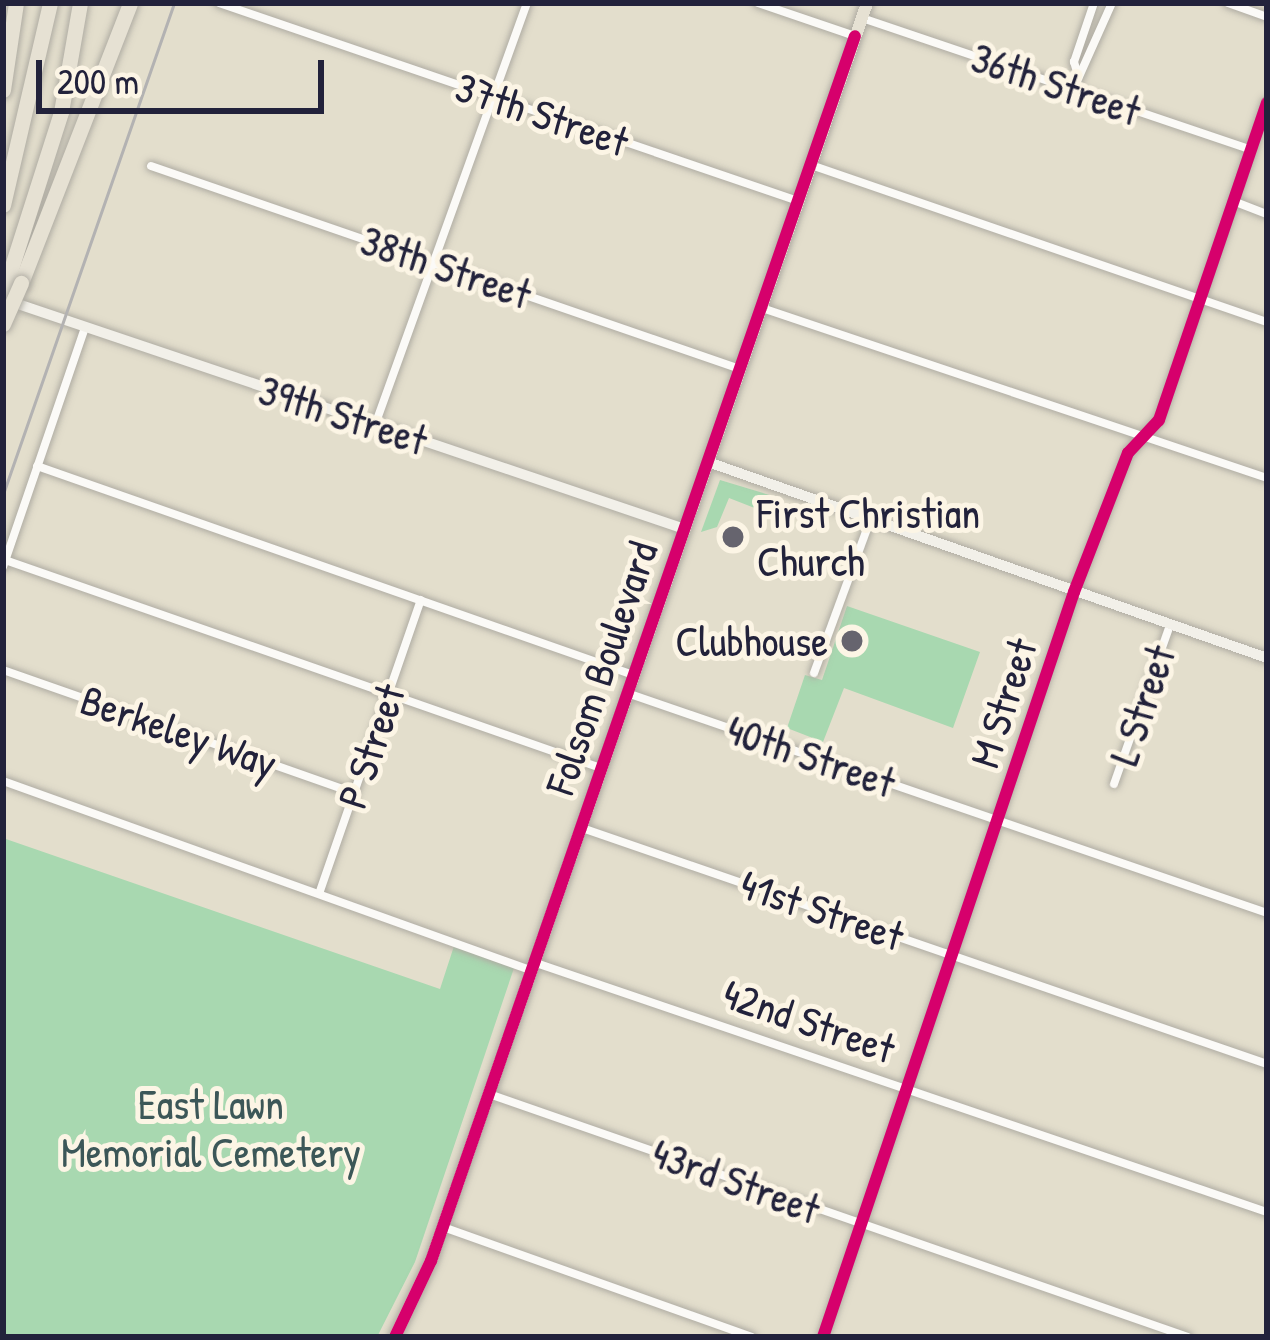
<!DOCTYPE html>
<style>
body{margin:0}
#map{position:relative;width:1270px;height:1340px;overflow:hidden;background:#e3decc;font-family:"Patrick Hand",sans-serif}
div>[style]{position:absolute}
.green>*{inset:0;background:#a8d8b0}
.roads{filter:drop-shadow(0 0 3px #afaca3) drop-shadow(0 0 3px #afaca3)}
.street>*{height:8px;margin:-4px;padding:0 4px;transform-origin:4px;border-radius:4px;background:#fbfaf7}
.secondary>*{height:10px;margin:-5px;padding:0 5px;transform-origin:5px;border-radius:5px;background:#f2f0e9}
.primary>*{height:12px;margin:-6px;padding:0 6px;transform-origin:6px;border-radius:6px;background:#e6e1d3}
.highway>*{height:15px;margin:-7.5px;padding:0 7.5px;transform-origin:7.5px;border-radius:7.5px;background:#e6e1d3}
.tram>*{height:3px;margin:-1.5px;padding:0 1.5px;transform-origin:1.5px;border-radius:1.5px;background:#b3b2b2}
.bridges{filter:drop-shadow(0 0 3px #afaca3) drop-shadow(0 0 3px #afaca3)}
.highway-bridge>*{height:15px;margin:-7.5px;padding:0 7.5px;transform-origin:7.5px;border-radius:7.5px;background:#e6e1d3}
.cycleway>*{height:12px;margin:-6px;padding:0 6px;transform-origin:6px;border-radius:6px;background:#d6006c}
.dots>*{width:33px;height:33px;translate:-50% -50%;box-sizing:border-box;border:6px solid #fcf5e5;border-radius:50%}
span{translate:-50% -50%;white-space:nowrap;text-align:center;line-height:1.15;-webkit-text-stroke:10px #fcf5e5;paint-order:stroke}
.street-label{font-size:42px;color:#22223b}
.poi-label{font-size:42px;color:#22223b}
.left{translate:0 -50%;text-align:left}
.right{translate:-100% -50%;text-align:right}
.park-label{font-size:42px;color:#3c5758}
.frame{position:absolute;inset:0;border:6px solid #22223b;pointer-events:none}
.scale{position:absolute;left:36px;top:60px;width:288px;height:54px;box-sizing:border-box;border:6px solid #22223b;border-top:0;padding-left:15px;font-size:36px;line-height:42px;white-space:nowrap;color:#22223b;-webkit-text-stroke:9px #fcf5e5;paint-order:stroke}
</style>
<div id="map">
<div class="green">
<div style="clip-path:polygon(720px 480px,776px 497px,770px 514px,729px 498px,717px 527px,701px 532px)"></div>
<div style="clip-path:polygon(847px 606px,980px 652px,953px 728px,844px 688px,823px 742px,787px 728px,805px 675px,822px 680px)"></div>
<div style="clip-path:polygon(3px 838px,440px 989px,454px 946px,514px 968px,415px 1262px,377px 1337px,3px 1337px)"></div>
</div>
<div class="roads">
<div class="street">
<div style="left:219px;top:3px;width:612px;rotate:18.88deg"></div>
<div style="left:758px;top:3px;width:102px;rotate:18.8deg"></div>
<div style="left:1228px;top:3px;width:41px;rotate:19.7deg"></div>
<div style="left:862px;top:18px;width:411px;rotate:18.7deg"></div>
<div style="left:1078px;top:75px;width:14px;rotate:-107deg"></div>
<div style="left:1074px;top:62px;width:62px;rotate:-71.3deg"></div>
<div style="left:1073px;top:90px;width:95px;rotate:-65.9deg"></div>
<div style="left:811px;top:165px;width:482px;rotate:19deg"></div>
<div style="left:151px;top:166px;width:623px;rotate:19.02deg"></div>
<div style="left:1233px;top:201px;width:36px;rotate:21deg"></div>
<div style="left:762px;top:308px;width:533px;rotate:18.6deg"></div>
<div style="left:375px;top:425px;width:449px;rotate:-70.2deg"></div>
<div style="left:37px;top:466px;width:632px;rotate:19.32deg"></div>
<div style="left:5px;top:560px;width:631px;rotate:19.24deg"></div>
<div style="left:3px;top:567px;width:254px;rotate:-71.1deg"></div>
<div style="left:3px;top:670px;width:372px;rotate:19.3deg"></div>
<div style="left:814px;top:673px;width:162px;rotate:-69.8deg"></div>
<div style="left:627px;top:693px;width:677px;rotate:18.97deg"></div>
<div style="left:3px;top:781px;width:560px;rotate:19.73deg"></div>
<div style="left:1114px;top:784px;width:169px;rotate:-70.6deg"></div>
<div style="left:582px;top:828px;width:725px;rotate:19.01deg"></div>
<div style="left:320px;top:891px;width:308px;rotate:-70.9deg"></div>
<div style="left:536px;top:963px;width:772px;rotate:18.81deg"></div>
<div style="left:489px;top:1094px;width:740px;rotate:19.17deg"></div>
<div style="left:443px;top:1227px;width:328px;rotate:19.6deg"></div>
</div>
<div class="secondary">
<div style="left:6px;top:300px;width:717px;rotate:18.64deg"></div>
<div style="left:708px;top:462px;width:592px;rotate:19.32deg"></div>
<div style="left:823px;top:1337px;width:786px;rotate:-71.38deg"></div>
<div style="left:1074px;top:592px;width:149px;rotate:-68.8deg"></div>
<div style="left:1128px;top:453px;width:45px;rotate:-46.8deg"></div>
<div style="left:1159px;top:420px;width:335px;rotate:-71.2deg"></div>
</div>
<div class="primary">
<div style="left:395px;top:1337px;width:84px;rotate:-64.7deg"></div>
<div style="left:431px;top:1261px;width:1331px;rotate:-70.88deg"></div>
</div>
<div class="highway">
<div style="left:3px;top:90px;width:88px;rotate:-81.5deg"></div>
<div style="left:3px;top:205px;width:207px;rotate:-76.9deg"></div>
<div style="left:21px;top:283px;width:300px;rotate:-68.7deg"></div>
<div style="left:3px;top:294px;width:191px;rotate:-72.3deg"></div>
<div style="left:61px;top:112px;width:111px;rotate:-80.1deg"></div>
</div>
</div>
<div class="tram">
<div style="left:3px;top:494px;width:520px;rotate:-70.8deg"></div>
</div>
<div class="bridges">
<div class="highway-bridge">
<div style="left:3px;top:324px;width:45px;rotate:-66.3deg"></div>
</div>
</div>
<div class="cycleway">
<div style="left:395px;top:1337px;width:84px;rotate:-64.7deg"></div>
<div style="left:431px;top:1261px;width:1296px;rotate:-70.91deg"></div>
<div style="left:823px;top:1337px;width:786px;rotate:-71.38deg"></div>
<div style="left:1074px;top:592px;width:149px;rotate:-68.8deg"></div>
<div style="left:1128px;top:453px;width:45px;rotate:-46.8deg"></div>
<div style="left:1159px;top:420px;width:335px;rotate:-71.2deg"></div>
</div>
<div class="dots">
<div style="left:733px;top:537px;background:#66646e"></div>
<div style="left:852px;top:641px;background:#66646e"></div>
</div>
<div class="street-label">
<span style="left:1056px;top:84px;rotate:19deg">36th Street</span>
<span style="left:542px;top:114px;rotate:19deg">37th Street</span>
<span style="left:446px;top:267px;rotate:19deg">38th Street</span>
<span style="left:343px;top:415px;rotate:18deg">39th Street</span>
<span style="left:601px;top:668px;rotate:-71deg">Folsom Boulevard</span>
<span style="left:1003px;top:703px;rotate:-72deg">M Street</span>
<span style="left:1142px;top:705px;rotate:-71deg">L Street</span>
<span style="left:179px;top:731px;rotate:19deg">Berkeley Way</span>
<span style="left:371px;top:746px;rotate:-71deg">P Street</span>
<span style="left:811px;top:756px;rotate:19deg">40th Street</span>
<span style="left:822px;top:910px;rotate:19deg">41st Street</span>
<span style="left:809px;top:1021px;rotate:19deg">42nd Street</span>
<span style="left:736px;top:1181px;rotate:20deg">43rd Street</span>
</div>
<div class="poi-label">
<span class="left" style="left:757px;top:537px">First Christian<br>Church</span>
<span class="right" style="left:828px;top:641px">Clubhouse</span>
</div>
<div class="park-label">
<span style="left:211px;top:1128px">East Lawn<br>Memorial Cemetery</span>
</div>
<div class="frame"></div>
<div class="scale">200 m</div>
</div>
